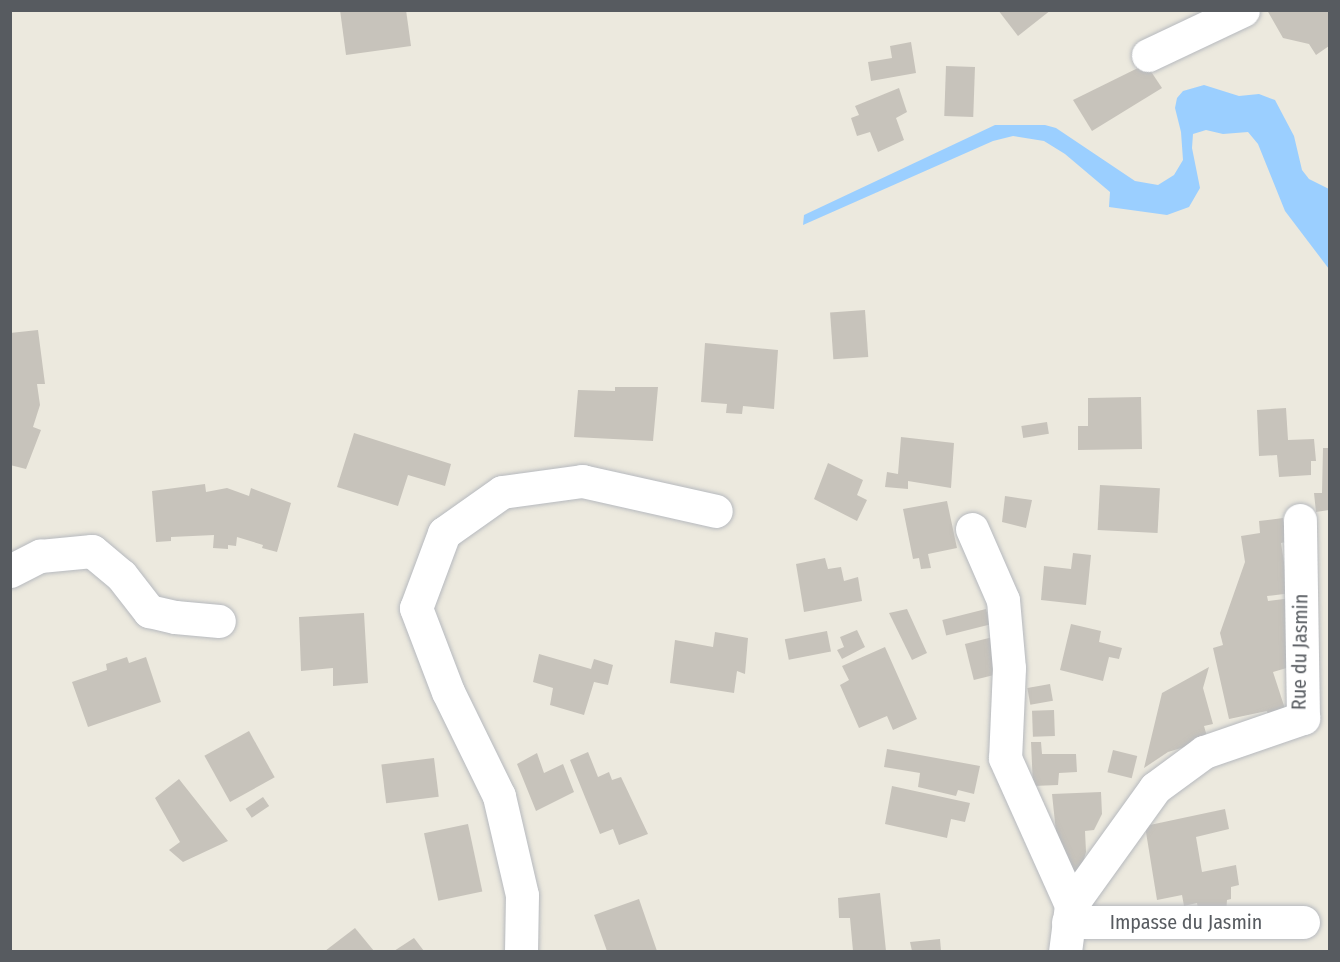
<!DOCTYPE html>
<style>
body{margin:0}
#map{position:relative;width:1340px;height:962px;overflow:hidden;background:#ece9de;font-family:"Fira Sans Condensed",sans-serif}
div>[style]{position:absolute}
.water>*{inset:0;background:#9bcfff}
.building>*{inset:0;background:#c7c3bb;transform-origin:0 0}
.roads{filter:drop-shadow(0 0 2px #b6b9be) drop-shadow(0 0 2px #b6b9be)}
.minor>*{height:33px;margin:-16.5px;padding:0 16.5px;transform-origin:16.5px;border-radius:16.5px;background:#fff}
span{translate:-50% -50%;white-space:nowrap;text-align:center;line-height:1.15;-webkit-text-stroke:5px #fff;paint-order:stroke}
.street-label{font-size:20px;color:#575b60}
.frame{position:absolute;inset:0;border:12px solid #575b60;pointer-events:none}
</style>
<div id="map">
<div class="water">
<div style="clip-path:polygon(1204px 85px,1239px 96px,1259px 94px,1275px 100px,1294px 136px,1302px 170px,1309px 179px,1329px 189px,1329px 269px,1285px 211px,1258px 144px,1248px 132px,1223px 134px,1206px 130px,1193px 134px,1192px 148px,1200px 188px,1189px 207px,1167px 215px,1109px 207px,1110px 192px,1065px 154px,1044px 141px,1013px 136px,993px 141px,803px 225px,804px 215px,995px 125px,1045px 125px,1056px 128px,1135px 181px,1158px 185px,1174px 175px,1183px 160px,1181px 132px,1175px 108px,1177px 98px,1183px 91px)"></div>
</div>
<div class="building">
<div style="clip-path:polygon(340px 10px,406px 10px,411px 46px,346px 55px)"></div>
<div style="clip-path:polygon(998px 10px,1051px 10px,1018px 36px)"></div>
<div style="clip-path:polygon(1267px 10px,1329px 10px,1329px 46px,1316px 55px,1309px 44px,1283px 38px)"></div>
<div style="clip-path:polygon(911px 42px,916px 73px,871px 81px,868px 62px,892px 58px,890px 46px)"></div>
<div style="clip-path:polygon(1146px 64px,1162px 88px,1092px 131px,1073px 100px)"></div>
<div style="left:946px;top:66px;width:29px;height:50px;rotate:2deg"></div>
<div style="clip-path:polygon(899px 88px,907px 112px,896px 118px,904px 140px,878px 152px,870px 132px,857px 136px,851px 118px,859px 115px,855px 106px)"></div>
<div style="left:865px;top:310px;width:47px;height:35px;rotate:86deg"></div>
<div style="clip-path:polygon(38px 330px,45px 384px,37px 384px,40px 405px,33px 427px,41px 430px,26px 469px,10px 465px,10px 333px)"></div>
<div style="clip-path:polygon(705px 343px,778px 350px,774px 409px,743px 406px,742px 414px,726px 413px,727px 404px,701px 402px)"></div>
<div style="clip-path:polygon(615px 387px,658px 387px,653px 441px,574px 437px,578px 390px,615px 391px)"></div>
<div style="clip-path:polygon(1141px 397px,1142px 449px,1078px 450px,1078px 426px,1088px 426px,1088px 398px)"></div>
<div style="clip-path:polygon(1286px 408px,1288px 440px,1314px 439px,1316px 461px,1311px 461px,1311px 475px,1279px 477px,1277px 455px,1259px 456px,1257px 410px)"></div>
<div style="left:1047px;top:422px;width:12px;height:26px;rotate:81deg"></div>
<div style="clip-path:polygon(354px 433px,451px 464px,445px 486px,408px 475px,398px 506px,337px 487px)"></div>
<div style="clip-path:polygon(901px 437px,954px 443px,951px 488px,908px 481px,908px 489px,885px 487px,887px 472px,898px 474px)"></div>
<div style="clip-path:polygon(1323px 448px,1329px 448px,1329px 510px,1316px 512px,1314px 493px,1322px 493px)"></div>
<div style="clip-path:polygon(828px 463px,863px 480px,857px 495px,867px 500px,857px 521px,814px 499px)"></div>
<div style="clip-path:polygon(205px 484px,206px 492px,227px 488px,249px 496px,251px 488px,291px 503px,277px 552px,262px 548px,263px 545px,237px 537px,236px 546px,228px 545px,228px 549px,213px 548px,214px 535px,171px 537px,171px 541px,156px 542px,152px 491px)"></div>
<div style="left:1100px;top:485px;width:60px;height:45px;rotate:3deg"></div>
<div style="clip-path:polygon(1005px 496px,1032px 500px,1026px 528px,1002px 522px)"></div>
<div style="clip-path:polygon(947px 501px,957px 548px,928px 554px,931px 568px,921px 569px,919px 558px,913px 559px,903px 509px)"></div>
<div style="clip-path:polygon(1283px 518px,1286px 542px,1281px 543px,1287px 582px,1292px 593px,1267px 596px,1268px 601px,1292px 598px,1300px 664px,1273px 672px,1287px 715px,1269px 719px,1267px 711px,1229px 719px,1213px 648px,1223px 645px,1220px 633px,1245px 562px,1241px 536px,1260px 533px,1259px 521px)"></div>
<div style="clip-path:polygon(1073px 553px,1091px 555px,1086px 605px,1041px 600px,1044px 566px,1071px 569px)"></div>
<div style="clip-path:polygon(825px 558px,828px 569px,841px 567px,844px 581px,858px 577px,862px 601px,804px 612px,796px 564px)"></div>
<div style="clip-path:polygon(907px 609px,927px 653px,912px 660px,889px 613px)"></div>
<div style="left:986px;top:609px;width:16px;height:45px;rotate:76deg"></div>
<div style="clip-path:polygon(364px 613px,368px 683px,333px 686px,333px 668px,301px 671px,299px 617px)"></div>
<div style="clip-path:polygon(1071px 624px,1101px 631px,1099px 642px,1122px 648px,1119px 659px,1109px 657px,1103px 681px,1060px 670px)"></div>
<div style="clip-path:polygon(857px 630px,865px 647px,842px 659px,837px 650px,844px 647px,840px 637px)"></div>
<div style="left:827px;top:631px;width:21px;height:43px;rotate:79deg"></div>
<div style="clip-path:polygon(715px 632px,748px 638px,745px 674px,737px 671px,734px 693px,670px 683px,675px 640px,713px 647px)"></div>
<div style="left:993px;top:637px;width:37px;height:29px;rotate:76deg"></div>
<div style="clip-path:polygon(885px 647px,917px 719px,893px 730px,887px 716px,859px 728px,840px 685px,849px 680px,842px 666px)"></div>
<div style="clip-path:polygon(539px 654px,591px 669px,594px 659px,613px 665px,608px 685px,594px 682px,584px 715px,550px 705px,553px 688px,533px 682px)"></div>
<div style="clip-path:polygon(127px 657px,129px 663px,146px 657px,161px 702px,88px 727px,72px 682px,107px 670px,106px 664px)"></div>
<div style="clip-path:polygon(1209px 667px,1203px 688px,1213px 724px,1204px 726px,1208px 740px,1168px 752px,1144px 768px,1162px 693px)"></div>
<div style="left:1050px;top:684px;width:17px;height:23px;rotate:80deg"></div>
<div style="left:1054px;top:710px;width:26px;height:22px;rotate:88deg"></div>
<div style="left:249px;top:731px;width:53px;height:51px;rotate:61deg"></div>
<div style="clip-path:polygon(1031px 742px,1041px 742px,1042px 754px,1076px 754px,1077px 772px,1059px 773px,1058px 785px,1033px 786px)"></div>
<div style="clip-path:polygon(887px 749px,980px 766px,974px 794px,958px 790px,956px 796px,918px 787px,920px 773px,884px 767px)"></div>
<div style="left:1113px;top:750px;width:25px;height:23px;rotate:14deg"></div>
<div style="clip-path:polygon(588px 752px,598px 777px,609px 772px,612px 780px,621px 777px,648px 834px,619px 845px,613px 829px,600px 834px,570px 760px)"></div>
<div style="clip-path:polygon(537px 753px,544px 773px,563px 764px,574px 792px,536px 811px,517px 764px)"></div>
<div style="left:434px;top:758px;width:39px;height:53px;rotate:83deg"></div>
<div style="clip-path:polygon(179px 779px,228px 841px,183px 862px,169px 850px,180px 842px,155px 798px)"></div>
<div style="clip-path:polygon(892px 786px,970px 803px,965px 822px,951px 819px,947px 838px,885px 824px)"></div>
<div style="clip-path:polygon(1101px 792px,1102px 814px,1094px 830px,1085px 831px,1086px 852px,1080px 873px,1067px 874px,1058px 851px,1052px 794px)"></div>
<div style="left:263px;top:797px;width:11px;height:21px;rotate:56deg"></div>
<div style="clip-path:polygon(1225px 809px,1229px 829px,1196px 837px,1202px 872px,1236px 865px,1239px 885px,1231px 887px,1231px 899px,1227px 900px,1226px 913px,1200px 919px,1197px 903px,1184px 906px,1182px 895px,1157px 900px,1145px 826px)"></div>
<div style="left:468px;top:824px;width:69px;height:45px;rotate:78deg"></div>
<div style="clip-path:polygon(880px 893px,886px 951px,853px 951px,850px 918px,839px 918px,838px 898px)"></div>
<div style="clip-path:polygon(639px 899px,657px 951px,607px 951px,594px 915px)"></div>
<div style="clip-path:polygon(355px 928px,374px 951px,325px 951px)"></div>
<div style="clip-path:polygon(414px 938px,424px 951px,394px 951px)"></div>
<div style="clip-path:polygon(940px 939px,941px 951px,912px 951px,910px 942px)"></div>
</div>
<div class="roads">
<div class="minor">
<div style="left:1148px;top:55px;width:105px;rotate:-25.3deg"></div>
<div style="left:972px;top:529px;width:77px;rotate:66.4deg"></div>
<div style="left:1003px;top:600px;width:68px;rotate:85deg"></div>
<div style="left:1009px;top:668px;width:90px;rotate:92.5deg"></div>
<div style="left:1005px;top:758px;width:161px;rotate:65.8deg"></div>
<div style="left:10px;top:571px;width:34px;rotate:-27deg"></div>
<div style="left:40px;top:556px;width:52px;rotate:-5.5deg"></div>
<div style="left:92px;top:551px;width:38px;rotate:40deg"></div>
<div style="left:121px;top:575px;width:46px;rotate:52.1deg"></div>
<div style="left:149px;top:611px;width:27px;rotate:13deg"></div>
<div style="left:175px;top:617px;width:44px;rotate:5.2deg"></div>
<div style="left:1068px;top:922px;width:235px"></div>
<div style="left:521px;top:952px;width:57px;rotate:-89deg"></div>
<div style="left:522px;top:895px;width:102px;rotate:-103.1deg"></div>
<div style="left:499px;top:796px;width:116px;rotate:-116.1deg"></div>
<div style="left:448px;top:692px;width:90px;rotate:-110.9deg"></div>
<div style="left:416px;top:608px;width:80px;rotate:-69.5deg"></div>
<div style="left:444px;top:533px;width:71px;rotate:-35.3deg"></div>
<div style="left:502px;top:492px;width:81px;rotate:-7.8deg"></div>
<div style="left:582px;top:481px;width:137px;rotate:12.6deg"></div>
<div style="left:1065px;top:952px;width:47px;rotate:-82.7deg"></div>
<div style="left:1071px;top:905px;width:144px;rotate:-54.3deg"></div>
<div style="left:1155px;top:788px;width:61px;rotate:-36.3deg"></div>
<div style="left:1204px;top:752px;width:105px;rotate:-19deg"></div>
<div style="left:1303px;top:718px;width:198px;rotate:-90.9deg"></div>
</div>
</div>
<div class="street-label">
<span style="left:1300px;top:652px;rotate:-89deg">Rue du Jasmin</span>
<span style="left:1186px;top:922px">Impasse du Jasmin</span>
</div>
<div class="frame"></div>
</div>
